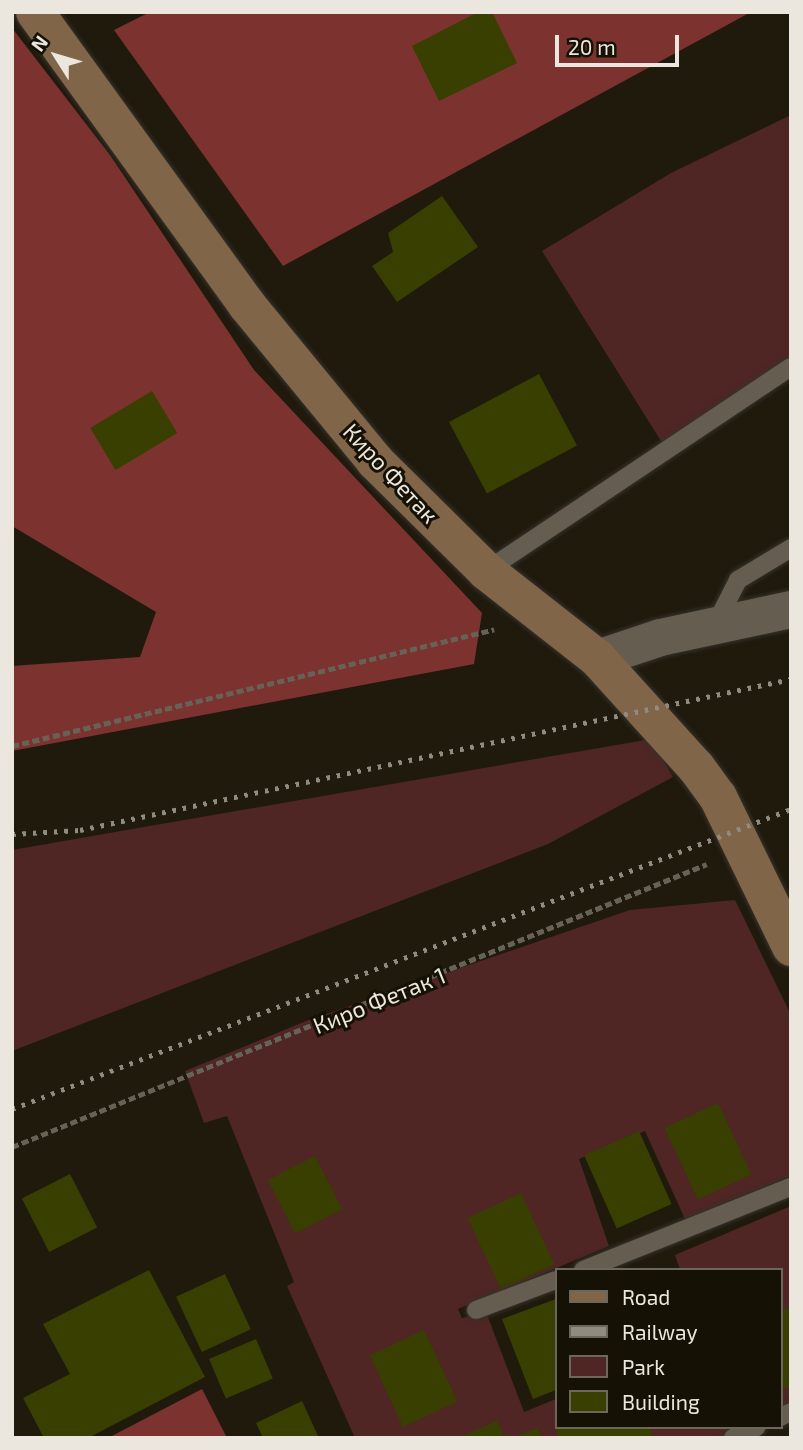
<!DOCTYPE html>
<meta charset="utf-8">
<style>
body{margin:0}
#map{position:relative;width:803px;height:1450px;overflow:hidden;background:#201a0d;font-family:"Exo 2",sans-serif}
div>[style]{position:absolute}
.green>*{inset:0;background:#4f2623}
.forest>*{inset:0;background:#7c3330}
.building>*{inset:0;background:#383f00;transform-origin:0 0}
.path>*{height:4.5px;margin-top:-2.25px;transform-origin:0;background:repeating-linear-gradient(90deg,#676256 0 7px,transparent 0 10.5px)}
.roads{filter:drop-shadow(0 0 2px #36322c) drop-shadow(0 0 2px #36322c)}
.lane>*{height:18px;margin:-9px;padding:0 9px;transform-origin:9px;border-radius:9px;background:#655e50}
.street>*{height:37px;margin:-18.5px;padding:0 18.5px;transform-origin:18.5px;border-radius:18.5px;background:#655e50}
.secondary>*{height:38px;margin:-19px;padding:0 19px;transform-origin:19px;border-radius:19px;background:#816549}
.rail>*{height:5px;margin-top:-2.5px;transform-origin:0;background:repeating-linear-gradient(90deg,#908b81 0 3.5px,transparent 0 10.5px)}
span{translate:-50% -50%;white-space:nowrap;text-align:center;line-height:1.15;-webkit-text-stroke:6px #161105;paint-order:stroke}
.street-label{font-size:23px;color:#ebe7de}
.frame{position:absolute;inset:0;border:14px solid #ebe7de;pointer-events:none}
.legend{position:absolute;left:555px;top:1268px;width:228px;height:161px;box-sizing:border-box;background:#161105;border:2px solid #6b675c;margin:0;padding:9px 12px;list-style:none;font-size:21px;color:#ebe7de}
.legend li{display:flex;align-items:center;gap:14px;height:35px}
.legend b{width:35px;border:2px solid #6b675c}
.north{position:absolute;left:21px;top:21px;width:70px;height:70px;-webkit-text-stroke:5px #161105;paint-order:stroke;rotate:307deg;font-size:19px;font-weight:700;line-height:28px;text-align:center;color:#ebe7de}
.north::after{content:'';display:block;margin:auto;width:24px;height:32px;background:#ebe7de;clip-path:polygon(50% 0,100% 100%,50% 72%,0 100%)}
.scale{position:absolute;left:555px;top:35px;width:124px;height:32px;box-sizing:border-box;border:4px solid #ebe7de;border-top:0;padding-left:9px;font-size:21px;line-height:24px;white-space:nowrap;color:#ebe7de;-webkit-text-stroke:5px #161105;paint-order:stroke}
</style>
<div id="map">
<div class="green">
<div style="clip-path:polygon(791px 115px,791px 366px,666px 449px,542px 251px,671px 173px)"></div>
<div style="clip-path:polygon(651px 739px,673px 777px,548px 844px,12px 1051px,12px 850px)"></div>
<div style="clip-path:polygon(735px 900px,791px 1015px,791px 1176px,685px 1219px,645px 1131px,579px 1159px,609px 1246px,458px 1309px,462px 1318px,486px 1312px,524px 1412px,556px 1399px,556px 1427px,762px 1427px,735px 1438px,355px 1438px,287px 1286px,294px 1282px,227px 1116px,204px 1123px,185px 1071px,306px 1021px,630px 910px)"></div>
<div style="clip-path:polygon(791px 1206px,791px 1416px,780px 1420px,780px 1270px,680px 1270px,675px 1255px)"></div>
</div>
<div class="forest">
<div style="clip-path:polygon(150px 12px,751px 12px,283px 266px,114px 30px)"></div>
<div style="clip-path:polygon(12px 28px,110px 155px,254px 370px,482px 613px,474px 664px,12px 751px,12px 666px,140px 657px,156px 612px,12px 526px)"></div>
<div style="clip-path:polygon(202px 1389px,227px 1438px,108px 1438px)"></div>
</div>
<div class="building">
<div style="clip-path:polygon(478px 12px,492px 12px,517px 63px,439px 101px,412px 46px)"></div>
<div style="clip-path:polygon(442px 196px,478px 247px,397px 302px,372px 266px,393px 252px,388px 233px)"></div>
<div style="left:539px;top:374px;width:81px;height:102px;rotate:62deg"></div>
<div style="left:152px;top:391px;width:49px;height:72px;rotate:59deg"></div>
<div style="left:718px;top:1103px;width:79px;height:59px;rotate:65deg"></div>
<div style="left:639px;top:1131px;width:80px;height:60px;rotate:66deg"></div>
<div style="left:315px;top:1156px;width:60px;height:53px;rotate:63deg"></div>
<div style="left:70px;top:1174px;width:60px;height:54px;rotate:63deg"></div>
<div style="left:521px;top:1193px;width:79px;height:59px;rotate:65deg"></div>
<div style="clip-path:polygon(149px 1270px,205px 1377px,88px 1438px,44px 1438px,23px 1398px,70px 1374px,43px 1324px)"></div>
<div style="left:225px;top:1274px;width:61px;height:54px;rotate:65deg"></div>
<div style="clip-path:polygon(556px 1299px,556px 1390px,533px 1399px,502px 1319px)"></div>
<div style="left:791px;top:1309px;width:79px;height:12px;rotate:90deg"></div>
<div style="left:424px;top:1330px;width:79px;height:60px;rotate:65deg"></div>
<div style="left:256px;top:1339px;width:43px;height:51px;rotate:67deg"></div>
<div style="clip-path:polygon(302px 1401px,319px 1438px,263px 1438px,256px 1423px)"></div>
<div style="clip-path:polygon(497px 1421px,505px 1438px,458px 1438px)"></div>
<div style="left:557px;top:1427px;width:94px;height:11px"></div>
<div style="clip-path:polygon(538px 1428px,542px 1438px,514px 1438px,514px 1437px)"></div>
</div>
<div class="path">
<div style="left:12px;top:746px;width:496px;rotate:-13.6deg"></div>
<div style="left:12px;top:1147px;width:750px;rotate:-22.16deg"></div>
</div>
<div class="roads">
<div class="lane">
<div style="left:486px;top:571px;width:367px;rotate:-33.8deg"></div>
<div style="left:715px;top:625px;width:51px;rotate:-62.9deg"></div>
<div style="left:738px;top:580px;width:62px;rotate:-31.1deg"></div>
<div style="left:583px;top:1270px;width:224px;rotate:-21.8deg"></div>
<div style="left:476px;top:1310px;width:85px;rotate:-20.6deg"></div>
<div style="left:780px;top:1417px;width:12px;rotate:-24deg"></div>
<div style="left:733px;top:1438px;width:26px;rotate:-25deg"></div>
</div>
<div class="street">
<div style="left:597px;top:658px;width:66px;rotate:-18.4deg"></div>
<div style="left:660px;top:637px;width:134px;rotate:-12.1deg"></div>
</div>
<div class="secondary">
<div style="left:35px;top:12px;width:362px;rotate:54.1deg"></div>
<div style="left:247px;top:305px;width:202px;rotate:50.6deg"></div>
<div style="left:375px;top:461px;width:156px;rotate:44.7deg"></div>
<div style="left:486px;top:571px;width:141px;rotate:38.1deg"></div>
<div style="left:597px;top:658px;width:147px;rotate:47.8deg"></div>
<div style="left:696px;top:767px;width:37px;rotate:54deg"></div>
<div style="left:718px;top:797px;width:167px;rotate:64deg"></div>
</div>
</div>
<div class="rail">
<div style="left:12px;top:834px;width:68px;rotate:-3.4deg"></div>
<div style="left:80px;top:830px;width:727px;rotate:-11.99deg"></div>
<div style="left:12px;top:1109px;width:835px;rotate:-21.06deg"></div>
</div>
<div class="street-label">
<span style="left:391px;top:473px;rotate:47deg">Киро Фетак</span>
<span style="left:379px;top:1000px;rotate:-22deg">Киро Фетак 1</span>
</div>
<div class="frame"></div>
<ul class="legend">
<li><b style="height:9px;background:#816549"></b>Road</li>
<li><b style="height:9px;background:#908b81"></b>Railway</li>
<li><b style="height:19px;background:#4f2623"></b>Park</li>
<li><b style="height:19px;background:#383f00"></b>Building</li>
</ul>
<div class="north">N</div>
<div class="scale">20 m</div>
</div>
